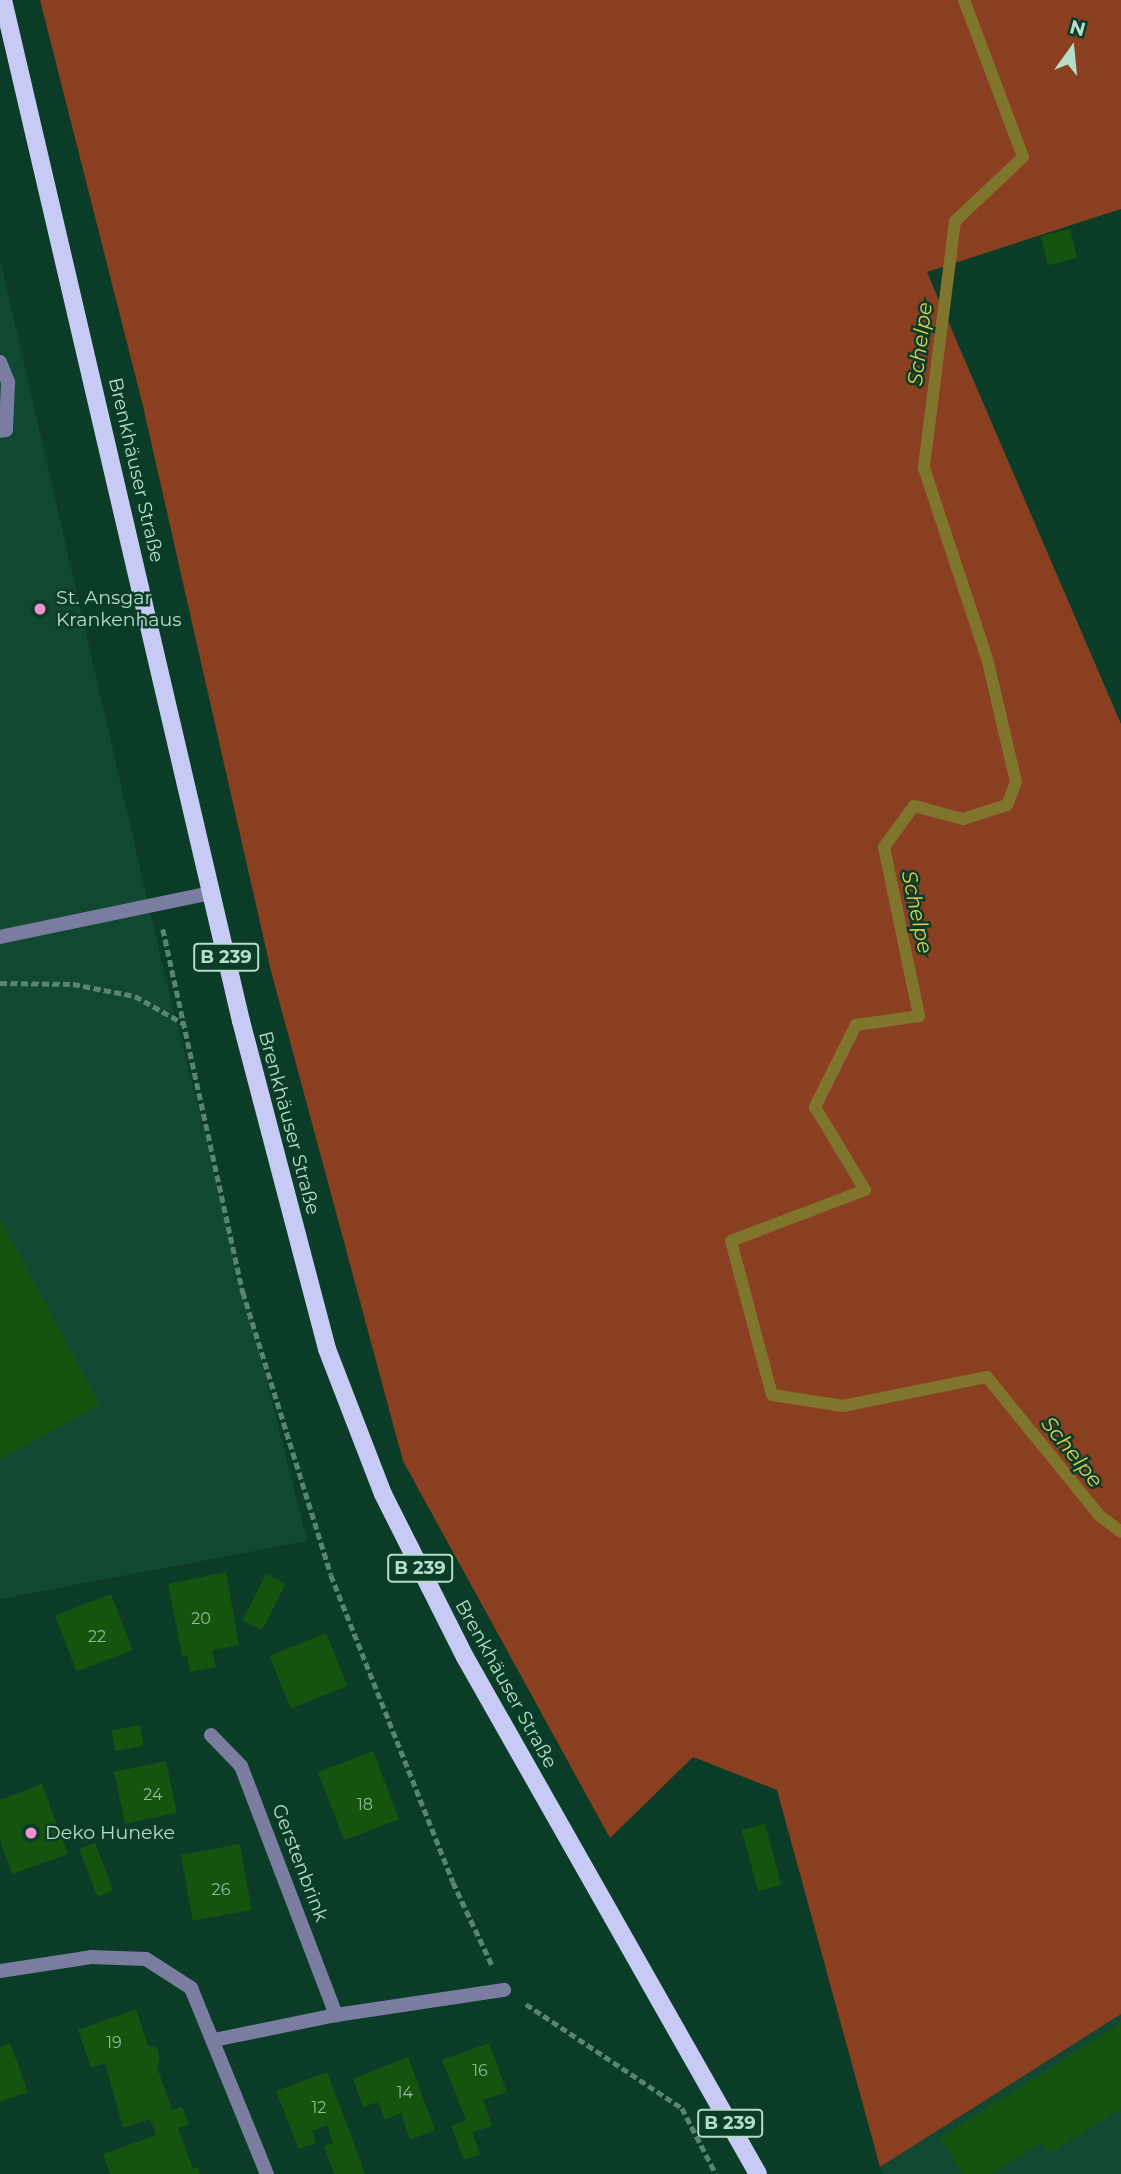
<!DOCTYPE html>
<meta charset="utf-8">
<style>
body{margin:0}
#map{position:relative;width:1121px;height:2174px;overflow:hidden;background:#0a3c28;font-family:Montserrat,sans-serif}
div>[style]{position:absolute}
.built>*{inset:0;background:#114832}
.green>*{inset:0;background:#8a3f20}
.stream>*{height:12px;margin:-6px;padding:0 6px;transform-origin:6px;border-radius:6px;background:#7f752c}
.building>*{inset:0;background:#15540f;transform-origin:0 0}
.path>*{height:4.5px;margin-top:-2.25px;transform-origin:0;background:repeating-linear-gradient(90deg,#578570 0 7px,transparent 0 10.5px)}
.lane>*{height:14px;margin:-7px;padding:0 7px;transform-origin:7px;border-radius:7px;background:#7b7da0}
.street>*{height:14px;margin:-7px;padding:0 7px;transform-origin:7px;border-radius:7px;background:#7b7da0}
.primary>*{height:18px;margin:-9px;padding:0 9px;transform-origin:9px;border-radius:9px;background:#c7caf5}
.dots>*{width:19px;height:19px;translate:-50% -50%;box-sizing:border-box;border:4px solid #0a3c28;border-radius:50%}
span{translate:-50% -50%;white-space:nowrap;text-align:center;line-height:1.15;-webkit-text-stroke:5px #0a3c28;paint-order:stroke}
.number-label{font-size:16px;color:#8dbc9a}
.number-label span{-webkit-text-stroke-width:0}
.shield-label span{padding:2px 5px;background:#0a3c28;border:2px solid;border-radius:5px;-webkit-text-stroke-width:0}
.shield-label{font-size:18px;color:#b5dec8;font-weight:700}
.street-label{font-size:19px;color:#b5dec8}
.poi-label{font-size:19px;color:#b5dec8}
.left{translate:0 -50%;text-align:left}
.water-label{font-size:21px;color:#dfce4d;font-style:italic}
.north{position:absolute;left:1037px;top:14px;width:70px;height:70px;-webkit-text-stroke:5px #0a3c28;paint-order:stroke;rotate:15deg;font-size:19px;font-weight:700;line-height:28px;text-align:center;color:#b5dec8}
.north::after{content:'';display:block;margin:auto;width:24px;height:32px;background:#b5dec8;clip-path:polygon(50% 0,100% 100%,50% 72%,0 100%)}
</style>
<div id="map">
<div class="built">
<div style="clip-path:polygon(0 259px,161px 959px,307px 1541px,0 1599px)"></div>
<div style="clip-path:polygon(1121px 2014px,1121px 2174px,884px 2174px,880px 2167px)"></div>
</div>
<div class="green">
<div style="clip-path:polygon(40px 0,1121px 0,1121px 209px,927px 272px,1121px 724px,1121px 2014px,880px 2167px,777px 1790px,693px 1757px,610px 1838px,403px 1461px,271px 971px,142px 402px)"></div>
</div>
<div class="stream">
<div style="left:964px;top:0;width:168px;rotate:69.4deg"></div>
<div style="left:1023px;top:157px;width:93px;rotate:136.7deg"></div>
<div style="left:955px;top:221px;width:249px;rotate:97.2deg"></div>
<div style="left:924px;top:468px;width:204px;rotate:71.7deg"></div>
<div style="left:988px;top:662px;width:123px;rotate:76.9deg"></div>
<div style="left:1016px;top:782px;width:25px;rotate:111deg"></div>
<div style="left:1007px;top:805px;width:46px;rotate:162.3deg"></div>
<div style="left:963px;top:819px;width:51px;rotate:-165.1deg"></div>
<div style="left:914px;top:806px;width:51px;rotate:126.2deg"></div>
<div style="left:884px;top:847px;width:173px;rotate:78.3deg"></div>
<div style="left:919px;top:1016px;width:64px;rotate:171.9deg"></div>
<div style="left:856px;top:1025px;width:92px;rotate:116.6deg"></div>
<div style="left:815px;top:1107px;width:97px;rotate:58.9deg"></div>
<div style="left:865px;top:1190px;width:143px;rotate:159.2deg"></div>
<div style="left:731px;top:1241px;width:159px;rotate:75.1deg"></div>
<div style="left:772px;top:1395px;width:72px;rotate:8.8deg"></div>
<div style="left:843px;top:1406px;width:147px;rotate:-11.4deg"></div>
<div style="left:987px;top:1377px;width:179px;rotate:50.9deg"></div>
<div style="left:1100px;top:1516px;width:26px;rotate:37deg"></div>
</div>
<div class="building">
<div style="left:1070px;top:229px;width:30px;height:30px;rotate:76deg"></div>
<div style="clip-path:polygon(0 1219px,100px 1405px,0 1459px)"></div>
<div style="clip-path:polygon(226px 1572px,239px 1645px,212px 1650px,216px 1667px,190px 1672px,187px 1655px,182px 1656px,168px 1584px)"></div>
<div style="left:266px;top:1574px;width:22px;height:52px;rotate:27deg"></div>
<div style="left:111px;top:1594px;width:60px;height:60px;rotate:69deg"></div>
<div style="left:326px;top:1633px;width:57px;height:61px;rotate:68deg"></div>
<div style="left:140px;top:1725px;width:21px;height:29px;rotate:79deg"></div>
<div style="left:373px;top:1751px;width:73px;height:59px;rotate:69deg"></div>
<div style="left:166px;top:1761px;width:53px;height:53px;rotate:78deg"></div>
<div style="clip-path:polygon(42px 1784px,68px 1854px,12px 1874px,0 1840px,0 1800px)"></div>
<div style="left:765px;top:1824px;width:63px;height:24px;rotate:75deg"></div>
<div style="left:95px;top:1843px;width:51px;height:17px;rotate:69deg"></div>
<div style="left:240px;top:1844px;width:67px;height:60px;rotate:80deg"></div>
<div style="clip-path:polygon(136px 2009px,148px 2045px,157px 2048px,160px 2059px,157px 2067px,172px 2110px,182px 2107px,189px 2124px,178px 2128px,193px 2169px,198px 2167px,200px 2174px,110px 2174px,103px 2154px,156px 2135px,150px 2119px,123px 2128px,105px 2063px,91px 2068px,78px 2030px)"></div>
<div style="clip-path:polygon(1121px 2023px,1121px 2109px,1049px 2154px,1042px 2142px,991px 2174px,963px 2174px,940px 2138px)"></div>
<div style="clip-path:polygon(10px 2043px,28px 2092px,0 2102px,0 2047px)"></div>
<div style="clip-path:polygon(489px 2043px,507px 2092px,483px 2100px,492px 2126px,472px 2132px,480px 2154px,464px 2160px,451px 2126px,466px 2120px,442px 2060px)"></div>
<div style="clip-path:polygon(408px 2057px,435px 2130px,410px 2140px,401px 2113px,385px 2120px,378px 2102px,363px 2107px,353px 2079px)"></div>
<div style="clip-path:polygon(327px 2072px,345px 2119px,365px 2174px,334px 2174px,324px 2146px,333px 2143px,327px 2125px,312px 2131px,316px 2143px,299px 2149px,276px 2091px)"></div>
</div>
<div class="path">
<div style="left:163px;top:929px;width:372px;rotate:77.6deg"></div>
<div style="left:243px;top:1292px;width:296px;rotate:72.7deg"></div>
<div style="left:331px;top:1575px;width:330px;rotate:68.3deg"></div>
<div style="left:453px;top:1882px;width:92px;rotate:64.8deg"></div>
<div style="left:0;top:983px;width:73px;rotate:0.8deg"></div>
<div style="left:73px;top:984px;width:63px;rotate:11deg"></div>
<div style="left:135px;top:996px;width:55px;rotate:29.4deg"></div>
<div style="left:526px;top:2004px;width:187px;rotate:33.7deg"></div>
<div style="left:682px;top:2108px;width:74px;rotate:62.7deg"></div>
</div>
<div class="lane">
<div style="left:0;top:362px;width:22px;rotate:68deg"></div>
<div style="left:8px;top:382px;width:48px;rotate:92.4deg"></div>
<div style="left:6px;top:430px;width:6px;rotate:171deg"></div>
<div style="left:0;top:937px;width:216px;rotate:-11.8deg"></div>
</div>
<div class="street">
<div style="left:211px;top:1735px;width:43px;rotate:45.9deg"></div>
<div style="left:241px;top:1766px;width:267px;rotate:69.1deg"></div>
<div style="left:0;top:1971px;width:92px;rotate:-8.7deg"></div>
<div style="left:91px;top:1957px;width:55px;rotate:2.1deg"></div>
<div style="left:146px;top:1959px;width:54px;rotate:32.8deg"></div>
<div style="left:191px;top:1988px;width:201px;rotate:67.8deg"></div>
<div style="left:214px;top:2040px;width:125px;rotate:-11.6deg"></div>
<div style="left:336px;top:2015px;width:170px;rotate:-8.5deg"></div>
</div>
<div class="primary">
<div style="left:3px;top:0;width:1048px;rotate:76.88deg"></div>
<div style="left:241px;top:1021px;width:339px;rotate:75.3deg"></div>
<div style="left:327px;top:1349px;width:155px;rotate:68.9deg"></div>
<div style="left:383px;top:1494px;width:182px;rotate:63.3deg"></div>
<div style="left:465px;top:1657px;width:594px;rotate:60.46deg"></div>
</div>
<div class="dots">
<div style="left:40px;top:609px;background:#f590d1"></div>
<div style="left:31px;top:1833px;background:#f590d1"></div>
</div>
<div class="number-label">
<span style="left:201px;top:1619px">20</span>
<span style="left:97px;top:1637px">22</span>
<span style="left:153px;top:1795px">24</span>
<span style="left:365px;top:1805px">18</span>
<span style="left:221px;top:1890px">26</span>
<span style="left:114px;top:2043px">19</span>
<span style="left:480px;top:2071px">16</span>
<span style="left:405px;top:2093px">14</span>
<span style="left:319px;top:2108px">12</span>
</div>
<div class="shield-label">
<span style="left:226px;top:957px">B 239</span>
<span style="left:420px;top:1568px">B 239</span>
<span style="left:730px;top:2123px">B 239</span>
</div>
<div class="street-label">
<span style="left:136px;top:470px;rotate:77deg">Brenkhäuser Straße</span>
<span style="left:289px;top:1123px;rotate:75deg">Brenkhäuser Straße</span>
<span style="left:506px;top:1684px;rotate:61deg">Brenkhäuser Straße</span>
<span style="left:300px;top:1863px;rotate:69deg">Gerstenbrink</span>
</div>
<div class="poi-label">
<span class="left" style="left:56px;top:609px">St. Ansgar<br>Krankenhaus</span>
<span class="left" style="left:45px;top:1833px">Deko Huneke</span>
</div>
<div class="water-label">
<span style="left:920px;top:344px;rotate:-83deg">Schelpe</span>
<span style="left:917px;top:912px;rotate:78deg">Schelpe</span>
<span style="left:1072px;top:1452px;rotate:51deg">Schelpe</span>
</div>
<div class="north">N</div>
</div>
